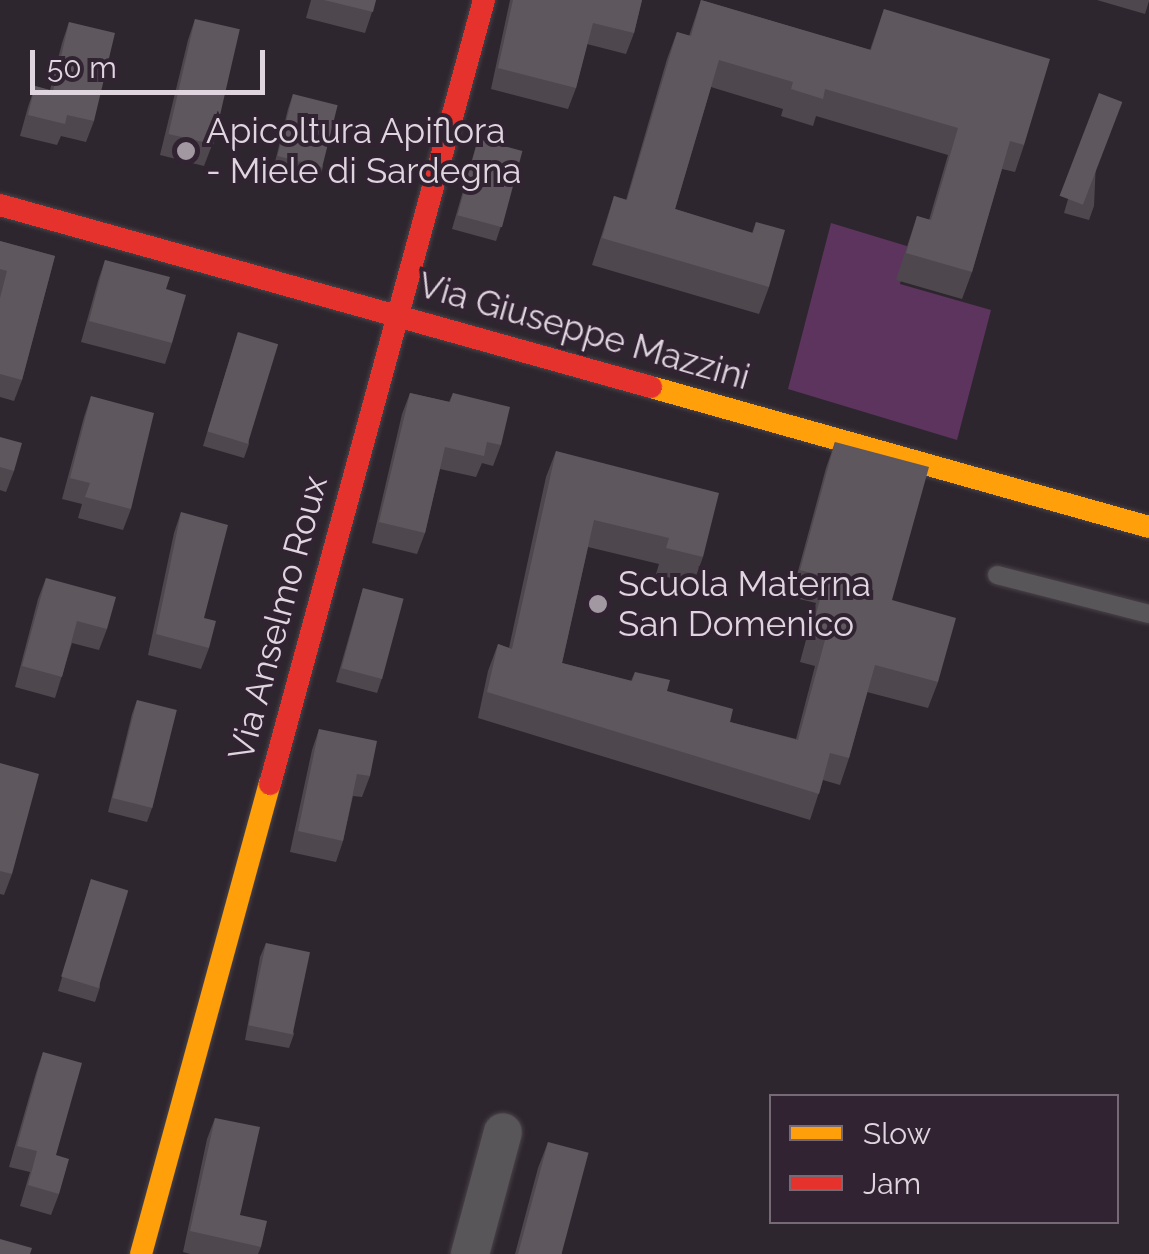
<!DOCTYPE html>
<style>
body{margin:0}
#map{position:relative;width:1149px;height:1254px;overflow:hidden;background:#2e262e;font-family:Raleway,sans-serif}
div>[style]{position:absolute}
.green>*{inset:0;background:#5c345e}
.roads{filter:drop-shadow(0 0 2px #494349) drop-shadow(0 0 2px #494349)}
.lane>*{height:18px;margin:-9px;padding:0 9px;transform-origin:9px;border-radius:9px;background:#595659}
.street>*{height:38px;margin:-19px;padding:0 19px;transform-origin:19px;border-radius:19px;background:#595659}
.slow>*{height:22px;margin:-11px;padding:0 11px;transform-origin:11px;border-radius:11px;background:#ff9f0a}
.jam>*{height:22px;margin:-11px;padding:0 11px;transform-origin:11px;border-radius:11px;background:#e5322d}
.wall>*{inset:0;background:#4e484e}
.building>*{inset:0;background:#5e575e;transform-origin:0 0}
.dots>*{width:28px;height:28px;translate:-50% -50%;box-sizing:border-box;border:5px solid #312331;border-radius:50%}
span{translate:-50% -50%;white-space:nowrap;text-align:center;line-height:1.15;-webkit-text-stroke:8px #312331;paint-order:stroke}
.poi-label{font-size:35px;color:#dfd5df}
.left{translate:0 -50%;text-align:left}
.street-label{font-size:35px;color:#dfd5df}
.legend{position:absolute;left:769px;top:1094px;width:350px;height:130px;box-sizing:border-box;background:#312331;border:2px solid #776a77;margin:0;padding:12px 18px;list-style:none;font-size:30px;color:#dfd5df}
.legend li{display:flex;align-items:center;gap:20px;height:50px}
.legend b{width:50px;border:2px solid #776a77}
.scale{position:absolute;left:30px;top:50px;width:235px;height:45px;box-sizing:border-box;border:5px solid #dfd5df;border-top:0;padding-left:12px;font-size:30px;line-height:35px;white-space:nowrap;color:#dfd5df;-webkit-text-stroke:8px #312331;paint-order:stroke}
</style>
<div id="map">
<div class="green">
<div style="clip-path:polygon(831px 223px,910px 247px,900px 284px,991px 310px,957px 440px,788px 389px)"></div>
</div>
<div class="roads">
<div class="lane">
<div style="left:997px;top:575px;width:157px;rotate:14.4deg"></div>
</div>
<div class="street">
<div style="left:470px;top:1254px;width:126px;rotate:-74.9deg"></div>
</div>
<div class="slow">
<div style="left:651px;top:387px;width:517px;rotate:15.7deg"></div>
<div style="left:141px;top:1254px;width:487px;rotate:-74.7deg"></div>
</div>
<div class="jam">
<div style="left:0;top:205px;width:676px;rotate:15.62deg"></div>
<div style="left:270px;top:784px;width:813px;rotate:-74.73deg"></div>
</div>
</div>
<div class="wall">
<div style="clip-path:polygon(311px 0,376px 0,365px 33px,306px 18px)"></div>
<div style="clip-path:polygon(510px 0,642px 0,634px 33px,626px 54px,587px 44px,576px 88px,568px 109px,491px 89px)"></div>
<div style="clip-path:polygon(701px 0,870px 50px,884px 9px,1024px 145px,1015px 172px,1002px 169px,972px 272px,962px 299px,896px 280px,917px 216px,929px 220px,948px 155px,816px 116px,813px 126px,781px 116px,783px 109px,711px 87px,675px 209px,752px 233px,756px 222px,769px 287px,759px 314px,592px 265px,614px 196px,626px 200px,667px 59px,677px 32px,689px 36px)"></div>
<div style="clip-path:polygon(1097px 0,1149px 0,1149px 1px,1145px 14px)"></div>
<div style="clip-path:polygon(195px 19px,212px 145px,204px 166px,160px 155px,188px 40px)"></div>
<div style="clip-path:polygon(69px 22px,94px 121px,86px 142px,61px 136px,57px 145px,20px 136px,28px 107px,35px 86px,50px 90px,62px 43px)"></div>
<div style="clip-path:polygon(1099px 93px,1094px 206px,1089px 220px,1064px 213px)"></div>
<div style="clip-path:polygon(293px 94px,323px 167px,318px 181px,273px 170px,288px 109px)"></div>
<div style="clip-path:polygon(478px 139px,501px 226px,496px 241px,452px 229px)"></div>
<div style="clip-path:polygon(0 241px,55px 256px,22px 380px,14px 401px,0 397px)"></div>
<div style="clip-path:polygon(105px 260px,166px 289px,172px 343px,165px 364px,81px 342px,98px 281px)"></div>
<div style="clip-path:polygon(238px 332px,249px 444px,244px 458px,203px 446px)"></div>
<div style="clip-path:polygon(410px 393px,449px 402px,453px 393px,501px 445px,493px 466px,482px 463px,476px 477px,440px 469px,425px 533px,417px 554px,372px 543px,402px 414px)"></div>
<div style="clip-path:polygon(91px 396px,131px 509px,123px 530px,78px 518px,82px 504px,62px 499px,84px 417px)"></div>
<div style="clip-path:polygon(0 437px,14px 471px,6px 492px,0 490px)"></div>
<div style="clip-path:polygon(835px 442px,892px 600px,938px 682px,928px 708px,867px 692px,849px 758px,840px 785px,823px 780px,810px 820px,478px 718px,488px 671px,498px 644px,509px 648px,546px 477px,556px 451px,703px 557px,693px 584px,656px 574px,659px 564px,588px 547px,562px 663px,631px 681px,635px 672px,667px 691px,730px 722px,796px 739px,815px 666px,800px 662px,816px 603px,791px 597px,826px 468px)"></div>
<div style="clip-path:polygon(181px 512px,209px 648px,201px 669px,148px 655px,174px 533px)"></div>
<div style="clip-path:polygon(46px 578px,107px 629px,99px 650px,72px 643px,55px 698px,15px 687px,38px 599px)"></div>
<div style="clip-path:polygon(363px 588px,382px 678px,377px 693px,336px 682px)"></div>
<div style="clip-path:polygon(137px 700px,152px 808px,147px 822px,108px 812px,132px 714px)"></div>
<div style="clip-path:polygon(319px 729px,370px 776px,362px 797px,353px 796px,343px 841px,336px 862px,290px 852px,312px 750px)"></div>
<div style="clip-path:polygon(0 763px,12px 874px,4px 895px,0 894px)"></div>
<div style="clip-path:polygon(91px 879px,100px 987px,95px 1002px,58px 991px)"></div>
<div style="clip-path:polygon(266px 943px,294px 1034px,289px 1048px,245px 1040px,260px 957px)"></div>
<div style="clip-path:polygon(43px 1052px,56px 1155px,59px 1194px,51px 1215px,20px 1206px,30px 1172px,9px 1167px,36px 1073px)"></div>
<div style="clip-path:polygon(215px 1118px,240px 1215px,261px 1247px,258px 1254px,190px 1254px,183px 1252px,207px 1139px)"></div>
<div style="clip-path:polygon(548px 1142px,562px 1254px,515px 1254px,538px 1168px)"></div>
</div>
<div class="building">
<div style="clip-path:polygon(324px 0,376px 0,373px 12px)"></div>
<div style="clip-path:polygon(513px 0,642px 0,634px 33px,593px 23px,576px 88px,498px 68px)"></div>
<div style="clip-path:polygon(701px 0,871px 50px,884px 9px,1050px 59px,1024px 145px,1010px 141px,972px 272px,906px 253px,917px 216px,931px 220px,958px 128px,825px 89px,823px 99px,791px 89px,793px 82px,719px 60px,675px 209px,753px 233px,756px 222px,785px 230px,769px 287px,602px 238px,614px 196px,627px 200px,677px 32px,691px 36px)"></div>
<div style="left:195px;top:19px;width:46px;height:118px;rotate:13deg"></div>
<div style="clip-path:polygon(69px 22px,115px 33px,94px 121px,67px 115px,65px 124px,28px 115px,35px 86px,53px 91px)"></div>
<div style="left:1099px;top:93px;width:25px;height:110px;rotate:21deg"></div>
<div style="left:293px;top:94px;width:46px;height:64px;rotate:14deg"></div>
<div style="left:478px;top:139px;width:46px;height:79px;rotate:15deg"></div>
<div style="clip-path:polygon(0 241px,55px 256px,22px 380px,0 374px,0 298px,7px 271px,0 269px)"></div>
<div style="clip-path:polygon(105px 260px,170px 277px,166px 289px,186px 295px,172px 343px,89px 321px)"></div>
<div style="left:238px;top:332px;width:42px;height:104px;rotate:17deg"></div>
<div style="clip-path:polygon(410px 393px,450px 402px,453px 393px,510px 407px,501px 445px,487px 442px,484px 456px,445px 447px,425px 533px,379px 522px)"></div>
<div style="clip-path:polygon(91px 396px,154px 413px,131px 509px,85px 497px,90px 483px,70px 478px)"></div>
<div style="clip-path:polygon(0 437px,22px 443px,14px 471px,0 467px)"></div>
<div style="clip-path:polygon(835px 442px,929px 467px,892px 600px,956px 618px,938px 682px,875px 665px,849px 758px,830px 753px,819px 794px,487px 692px,498px 644px,512px 649px,556px 451px,719px 493px,703px 557px,666px 548px,669px 538px,594px 520px,562px 663px,632px 681px,635px 672px,670px 680px,667px 691px,733px 709px,730px 722px,798px 740px,825px 640px,810px 636px,826px 577px,800px 570px)"></div>
<div style="clip-path:polygon(181px 512px,228px 525px,204px 618px,216px 621px,209px 648px,156px 634px)"></div>
<div style="clip-path:polygon(46px 578px,116px 597px,107px 629px,77px 621px,62px 677px,22px 666px)"></div>
<div style="left:363px;top:588px;width:42px;height:83px;rotate:15deg"></div>
<div style="left:137px;top:700px;width:41px;height:101px;rotate:14deg"></div>
<div style="clip-path:polygon(319px 729px,377px 741px,370px 776px,357px 774px,343px 841px,298px 831px)"></div>
<div style="clip-path:polygon(0 763px,39px 774px,12px 874px,0 871px)"></div>
<div style="left:91px;top:879px;width:39px;height:102px;rotate:17deg"></div>
<div style="left:266px;top:943px;width:45px;height:84px;rotate:12deg"></div>
<div style="clip-path:polygon(43px 1052px,82px 1063px,56px 1155px,69px 1159px,59px 1194px,28px 1185px,37px 1151px,17px 1146px)"></div>
<div style="clip-path:polygon(215px 1118px,260px 1127px,240px 1215px,267px 1221px,261px 1247px,190px 1231px)"></div>
<div style="left:548px;top:1142px;width:42px;height:116px;rotate:15deg"></div>
<div style="clip-path:polygon(0 1239px,32px 1248px,30px 1254px,0 1254px)"></div>
</div>
<div class="dots">
<div style="left:186px;top:151px;background:#a198a1"></div>
<div style="left:598px;top:604px;background:#a198a1"></div>
</div>
<div class="poi-label">
<span class="left" style="left:206px;top:151px">Apicoltura Apiflora<br>- Miele di Sardegna</span>
<span class="left" style="left:618px;top:604px">Scuola Materna<br>San Domenico</span>
</div>
<div class="street-label">
<span style="left:584px;top:331px;rotate:16deg">Via Giuseppe Mazzini</span>
<span style="left:278px;top:618px;rotate:-75deg">Via Anselmo Roux</span>
</div>
<ul class="legend">
<li><b style="height:12px;background:#ff9f0a"></b>Slow</li>
<li><b style="height:12px;background:#e5322d"></b>Jam</li>
</ul>
<div class="scale">50 m</div>
</div>
